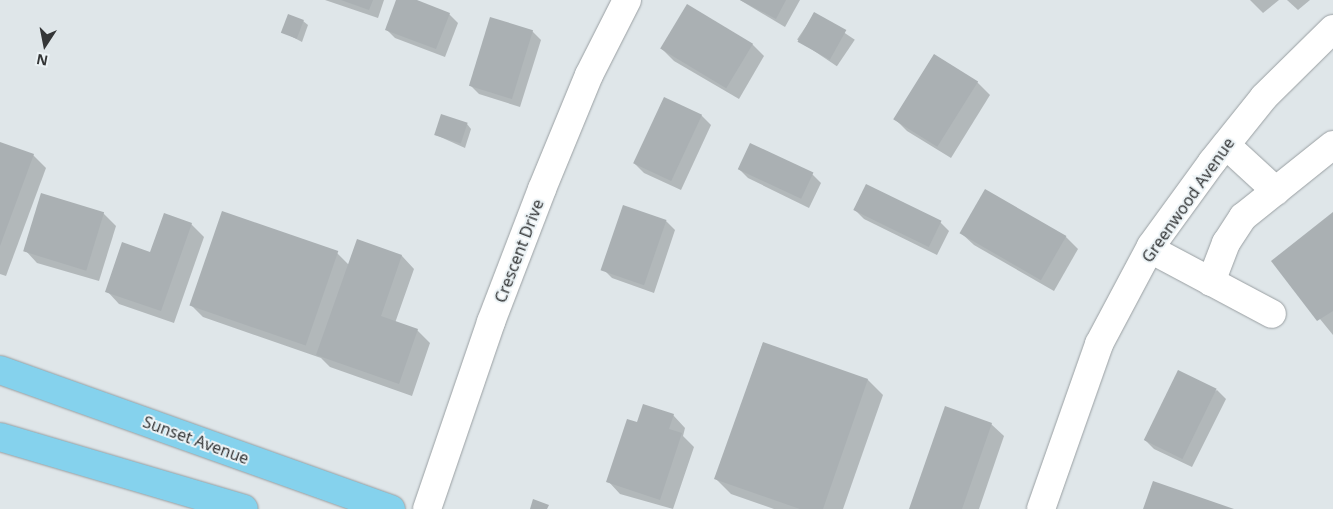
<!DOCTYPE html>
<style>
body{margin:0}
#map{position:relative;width:1333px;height:509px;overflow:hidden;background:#dfe6e9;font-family:"Noto Sans",sans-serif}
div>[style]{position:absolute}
.shadow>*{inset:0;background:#0003;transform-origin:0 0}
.building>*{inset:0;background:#aab0b3;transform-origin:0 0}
.roads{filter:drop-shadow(0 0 1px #999fa2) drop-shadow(0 0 1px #999fa2)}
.minor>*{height:28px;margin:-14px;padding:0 14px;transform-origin:14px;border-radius:14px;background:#fff}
.major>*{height:28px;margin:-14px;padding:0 14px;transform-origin:14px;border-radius:14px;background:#85d2ed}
span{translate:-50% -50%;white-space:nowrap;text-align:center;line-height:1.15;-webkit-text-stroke:4px #ecf3f6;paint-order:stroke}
.street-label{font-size:16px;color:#343637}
.north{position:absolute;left:20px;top:20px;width:50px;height:50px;-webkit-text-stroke:4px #ecf3f6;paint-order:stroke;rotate:191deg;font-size:14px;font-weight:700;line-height:20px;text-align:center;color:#343637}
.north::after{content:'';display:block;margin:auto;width:18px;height:22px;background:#343637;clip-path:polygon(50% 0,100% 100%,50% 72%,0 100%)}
</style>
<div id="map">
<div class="shadow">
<div style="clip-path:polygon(325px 0,384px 0,378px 18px)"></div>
<div style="clip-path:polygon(398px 0,414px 0,449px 14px,458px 23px,445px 57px,395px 38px,386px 29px)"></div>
<div style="clip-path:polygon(740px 0,800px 0,785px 27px)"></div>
<div style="clip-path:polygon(1250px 0,1279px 0,1263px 13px)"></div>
<div style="clip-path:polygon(1287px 0,1310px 0,1298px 10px)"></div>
<div style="left:815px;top:13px;width:48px;height:32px;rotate:34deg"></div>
<div style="clip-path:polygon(303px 21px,308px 25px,302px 42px,283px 32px)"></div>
<div style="clip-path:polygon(532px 31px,541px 40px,520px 107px,479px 94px,470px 85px)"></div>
<div style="clip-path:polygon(752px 44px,764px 56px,739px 99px,674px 61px,662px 49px)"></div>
<div style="clip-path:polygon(934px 55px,977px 82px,990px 95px,951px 158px,907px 131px,895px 119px)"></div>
<div style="clip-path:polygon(665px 99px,702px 116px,711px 125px,681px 190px,644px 173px,635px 164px)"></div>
<div style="clip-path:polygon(467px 124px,471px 129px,465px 148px,436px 135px)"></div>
<div style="clip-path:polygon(0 143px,33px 155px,46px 168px,6px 276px,0 274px)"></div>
<div style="clip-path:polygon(739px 169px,812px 174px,821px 183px,809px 208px,748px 178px)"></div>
<div style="clip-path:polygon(855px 210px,940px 222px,949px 231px,937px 255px,864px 219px)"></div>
<div style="clip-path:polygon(103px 213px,116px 226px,99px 281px,37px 263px,25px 250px)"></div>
<div style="clip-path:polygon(1333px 214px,1333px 335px,1273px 261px)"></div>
<div style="clip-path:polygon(666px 221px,675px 230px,654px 293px,612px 278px,603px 269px)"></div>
<div style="clip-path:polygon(191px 224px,204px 237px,174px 323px,119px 304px,107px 291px)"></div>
<div style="clip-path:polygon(961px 233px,1066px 237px,1078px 249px,1054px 291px,974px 245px)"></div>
<div style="clip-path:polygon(358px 241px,402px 256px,414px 269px,395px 323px,417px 330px,430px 343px,412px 396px,330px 367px,321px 358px,203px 317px,190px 304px,337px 253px,349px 265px)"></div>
<div style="clip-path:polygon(763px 343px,868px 380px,883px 395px,843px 509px,774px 509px,731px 494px,716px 479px)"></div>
<div style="clip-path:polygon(1217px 390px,1226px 399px,1192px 467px,1154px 449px,1145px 440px)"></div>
<div style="clip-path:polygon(673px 415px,685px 428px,683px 436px,694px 447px,673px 509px,620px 494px,608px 481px,638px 424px)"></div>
<div style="clip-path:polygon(991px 424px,1004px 436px,979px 509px,910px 509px)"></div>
</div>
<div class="building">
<div style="clip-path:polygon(341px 0,373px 0,369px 10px)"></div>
<div style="clip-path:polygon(396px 0,417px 0,450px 13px,436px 49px,385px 30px)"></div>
<div style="clip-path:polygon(740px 0,786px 0,776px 19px)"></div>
<div style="left:687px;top:4px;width:77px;height:52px;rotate:31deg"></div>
<div style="left:814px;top:12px;width:37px;height:34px;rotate:29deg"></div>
<div style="left:288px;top:14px;width:17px;height:20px;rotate:21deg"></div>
<div style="left:490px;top:17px;width:45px;height:72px;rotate:17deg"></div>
<div style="left:934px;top:54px;width:52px;height:77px;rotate:32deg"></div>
<div style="left:664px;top:97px;width:42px;height:73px;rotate:25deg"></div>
<div style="left:441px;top:114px;width:28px;height:22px;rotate:18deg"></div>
<div style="clip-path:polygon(0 142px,34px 154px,0 246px)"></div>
<div style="left:750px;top:143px;width:70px;height:29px;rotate:25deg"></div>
<div style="left:866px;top:184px;width:84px;height:29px;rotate:26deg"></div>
<div style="left:985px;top:189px;width:94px;height:51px;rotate:30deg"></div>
<div style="left:41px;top:193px;width:66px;height:61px;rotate:17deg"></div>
<div style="left:623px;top:205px;width:46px;height:69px;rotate:19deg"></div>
<div style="left:222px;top:211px;width:123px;height:100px;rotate:19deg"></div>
<div style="clip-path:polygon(1333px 212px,1333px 311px,1317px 321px,1271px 261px)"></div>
<div style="clip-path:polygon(164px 213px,192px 223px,161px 311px,105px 292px,122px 242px,150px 252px)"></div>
<div style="clip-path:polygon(357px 239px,402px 255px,381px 316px,418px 329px,399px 384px,316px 355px)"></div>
<div style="clip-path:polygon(763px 342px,868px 379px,823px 509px,800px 509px,714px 479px)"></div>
<div style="left:1178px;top:370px;width:43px;height:78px;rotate:26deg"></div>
<div style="clip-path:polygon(643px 404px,674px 414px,669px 429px,682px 433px,660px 500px,606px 482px,627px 419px,637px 422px)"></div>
<div style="clip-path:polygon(945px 406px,992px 423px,962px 509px,909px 509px)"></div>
<div style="clip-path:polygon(1153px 481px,1234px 509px,1143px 509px)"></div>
<div style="clip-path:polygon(533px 499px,549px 505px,547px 509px,530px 509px)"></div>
</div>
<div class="roads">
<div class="minor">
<div style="left:1226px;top:145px;width:68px;rotate:42.6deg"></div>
<div style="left:1150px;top:249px;width:138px;rotate:28deg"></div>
<div style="left:1211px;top:282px;width:42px;rotate:-69deg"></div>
<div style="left:1226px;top:243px;width:31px;rotate:-57deg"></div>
<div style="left:1243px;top:217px;width:115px;rotate:-38.7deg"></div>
<div style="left:427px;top:509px;width:198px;rotate:-71.1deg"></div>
<div style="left:491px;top:322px;width:142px;rotate:-69deg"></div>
<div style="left:542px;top:189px;width:123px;rotate:-67.6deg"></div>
<div style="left:589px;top:75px;width:84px;rotate:-63.1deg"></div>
<div style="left:1041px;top:509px;width:175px;rotate:-70.6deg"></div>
<div style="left:1099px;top:344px;width:111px;rotate:-62deg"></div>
<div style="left:1151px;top:246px;width:104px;rotate:-54deg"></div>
<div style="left:1212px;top:162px;width:83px;rotate:-51.3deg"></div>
<div style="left:1264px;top:97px;width:97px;rotate:-44.6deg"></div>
</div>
<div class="major">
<div style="left:0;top:370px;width:415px;rotate:19.6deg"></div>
<div style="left:0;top:437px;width:254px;rotate:16.4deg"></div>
</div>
</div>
<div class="street-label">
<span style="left:1188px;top:200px;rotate:-55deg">Greenwood Avenue</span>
<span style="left:519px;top:251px;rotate:-69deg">Crescent Drive</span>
<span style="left:196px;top:440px;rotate:20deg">Sunset Avenue</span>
</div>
<div class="north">N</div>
</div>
